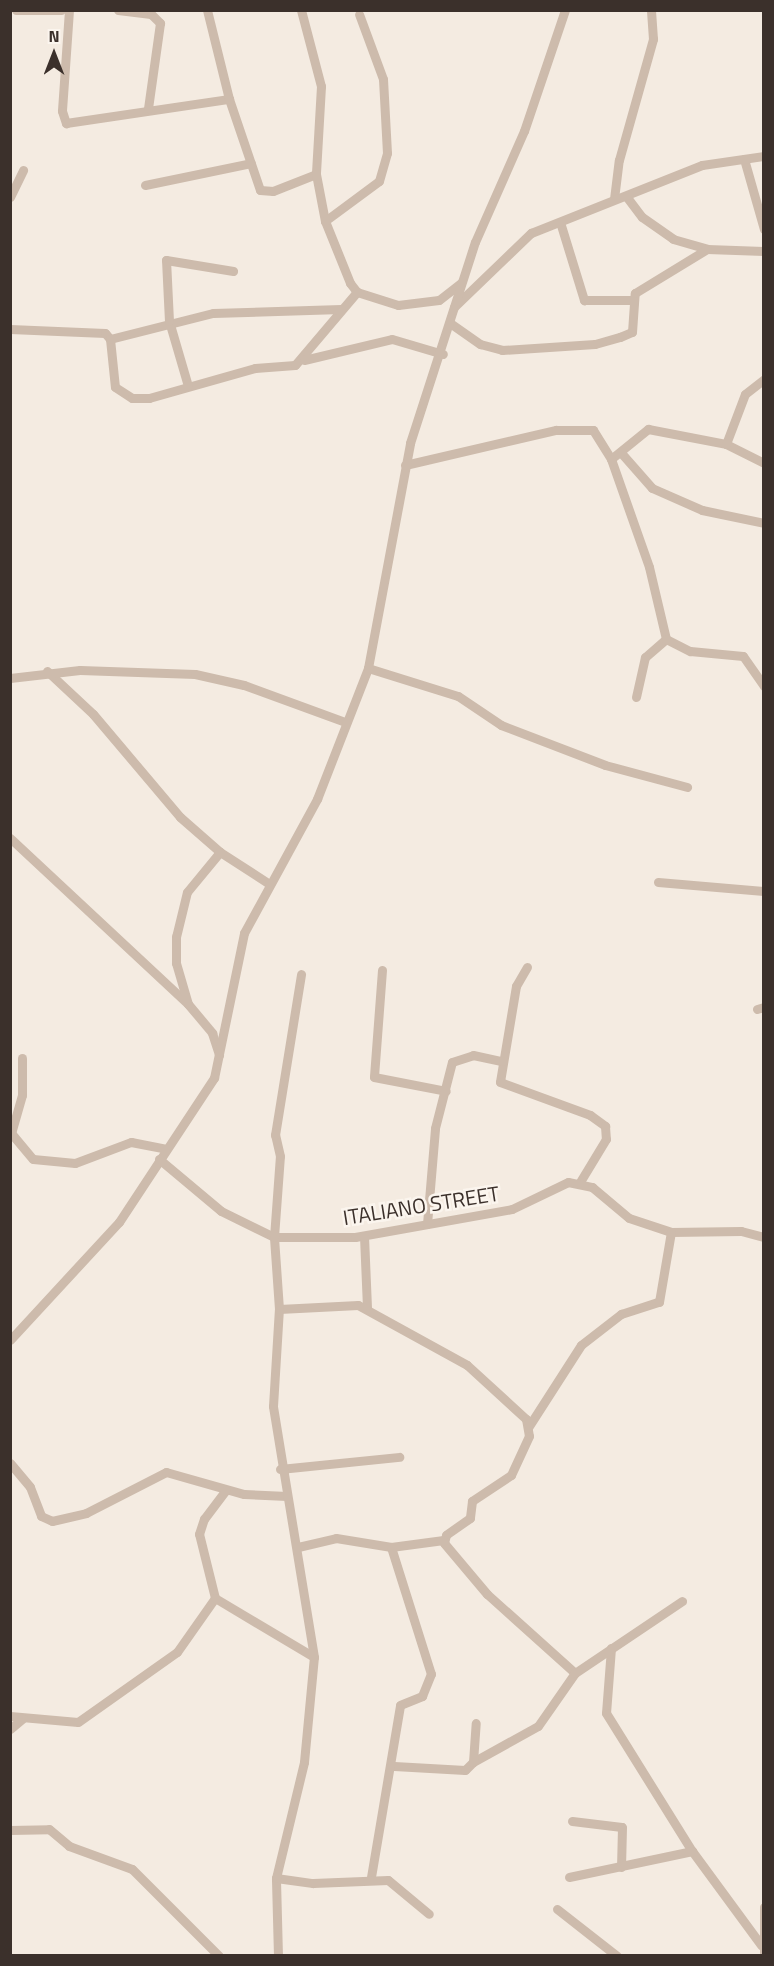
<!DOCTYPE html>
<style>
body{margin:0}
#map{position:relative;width:774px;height:1966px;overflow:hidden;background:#f4ebe1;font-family:"Titillium Web",sans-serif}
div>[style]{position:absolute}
.minor>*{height:9px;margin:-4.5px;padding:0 4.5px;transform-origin:4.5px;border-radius:4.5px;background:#cdbbac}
span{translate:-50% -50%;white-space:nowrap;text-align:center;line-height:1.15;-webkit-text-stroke:5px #fbf5ee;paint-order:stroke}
.street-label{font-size:21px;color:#3b302b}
.frame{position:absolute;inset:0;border:12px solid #3b302b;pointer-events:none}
.north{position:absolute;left:24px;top:24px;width:60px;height:60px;-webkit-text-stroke:4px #fbf5ee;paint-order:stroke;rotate:0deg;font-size:16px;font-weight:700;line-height:24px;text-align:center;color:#3b302b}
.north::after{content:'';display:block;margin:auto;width:21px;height:27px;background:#3b302b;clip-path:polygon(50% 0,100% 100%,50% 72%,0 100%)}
</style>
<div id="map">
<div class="minor">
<div style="left:16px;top:10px;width:45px"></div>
<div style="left:69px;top:10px;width:101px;rotate:94deg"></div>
<div style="left:62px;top:111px;width:13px;rotate:72deg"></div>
<div style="left:66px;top:123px;width:165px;rotate:-8.4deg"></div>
<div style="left:118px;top:10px;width:33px;rotate:7deg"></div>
<div style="left:151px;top:14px;width:13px;rotate:45deg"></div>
<div style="left:160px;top:23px;width:86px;rotate:98deg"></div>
<div style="left:207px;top:10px;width:92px;rotate:76.1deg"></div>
<div style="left:229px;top:99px;width:96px;rotate:71.2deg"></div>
<div style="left:260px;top:190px;width:13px;rotate:4deg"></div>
<div style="left:273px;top:191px;width:46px;rotate:-21.6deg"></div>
<div style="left:301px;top:10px;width:79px;rotate:75.3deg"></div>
<div style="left:321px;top:86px;width:88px;rotate:93.3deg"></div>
<div style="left:316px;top:174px;width:48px;rotate:79.2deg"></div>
<div style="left:325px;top:221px;width:67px;rotate:68deg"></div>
<div style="left:350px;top:283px;width:11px;rotate:52deg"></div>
<div style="left:357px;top:292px;width:43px;rotate:17.6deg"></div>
<div style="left:398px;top:305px;width:41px;rotate:-7deg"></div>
<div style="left:439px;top:300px;width:28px;rotate:-38deg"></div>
<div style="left:744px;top:159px;width:73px;rotate:74.1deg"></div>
<div style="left:145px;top:185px;width:108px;rotate:-11.7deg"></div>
<div style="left:626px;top:196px;width:26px;rotate:53deg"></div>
<div style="left:642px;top:217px;width:38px;rotate:35deg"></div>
<div style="left:673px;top:239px;width:35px;rotate:16deg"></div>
<div style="left:707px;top:249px;width:57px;rotate:2deg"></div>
<div style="left:10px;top:197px;width:30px;rotate:-64deg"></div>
<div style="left:614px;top:199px;width:39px;rotate:-83deg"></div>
<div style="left:619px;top:160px;width:126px;rotate:-74.3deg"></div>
<div style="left:653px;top:39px;width:29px;rotate:-94deg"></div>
<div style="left:325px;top:221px;width:67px;rotate:-36.5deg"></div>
<div style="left:379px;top:181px;width:29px;rotate:-74deg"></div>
<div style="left:387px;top:153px;width:74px;rotate:-93.1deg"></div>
<div style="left:383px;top:79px;width:69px;rotate:-110.3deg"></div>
<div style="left:560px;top:222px;width:82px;rotate:72.9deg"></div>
<div style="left:584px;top:300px;width:50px"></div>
<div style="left:454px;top:307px;width:107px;rotate:-43.9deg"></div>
<div style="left:531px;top:233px;width:184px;rotate:-21.7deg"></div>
<div style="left:702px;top:165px;width:63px;rotate:-8.3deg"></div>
<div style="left:450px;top:323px;width:37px;rotate:35deg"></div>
<div style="left:480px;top:344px;width:23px;rotate:15deg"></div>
<div style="left:502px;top:350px;width:93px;rotate:-3.7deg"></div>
<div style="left:595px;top:344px;width:26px;rotate:-16deg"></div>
<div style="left:620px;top:337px;width:13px;rotate:-23deg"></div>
<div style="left:632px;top:332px;width:39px;rotate:-86deg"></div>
<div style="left:635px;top:293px;width:84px;rotate:-31.4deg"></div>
<div style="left:10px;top:329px;width:95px;rotate:2.4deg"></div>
<div style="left:105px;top:333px;width:8px;rotate:50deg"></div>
<div style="left:110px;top:339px;width:48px;rotate:84.1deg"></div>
<div style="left:115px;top:387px;width:20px;rotate:33deg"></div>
<div style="left:132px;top:398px;width:17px"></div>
<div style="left:149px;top:398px;width:110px;rotate:-15.8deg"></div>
<div style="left:255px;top:368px;width:40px;rotate:-4.3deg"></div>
<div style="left:295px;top:365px;width:96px;rotate:-49.7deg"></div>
<div style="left:110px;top:339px;width:106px;rotate:-14.2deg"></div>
<div style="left:213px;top:313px;width:128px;rotate:-1.8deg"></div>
<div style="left:304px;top:360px;width:90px;rotate:-13.4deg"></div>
<div style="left:392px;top:339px;width:53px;rotate:16.4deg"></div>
<div style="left:188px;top:386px;width:68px;rotate:-106.3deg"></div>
<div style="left:169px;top:321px;width:61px;rotate:-92.8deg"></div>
<div style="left:166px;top:260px;width:68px;rotate:9.3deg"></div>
<div style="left:726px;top:444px;width:42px;rotate:26.6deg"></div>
<div style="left:623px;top:455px;width:44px;rotate:48.7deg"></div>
<div style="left:652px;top:488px;width:55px;rotate:23.7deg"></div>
<div style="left:702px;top:510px;width:63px;rotate:11.8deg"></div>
<div style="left:611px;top:459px;width:48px;rotate:-39deg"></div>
<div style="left:648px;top:429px;width:79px;rotate:10.9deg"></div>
<div style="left:726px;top:444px;width:53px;rotate:-69.2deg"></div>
<div style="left:745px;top:394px;width:24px;rotate:-38deg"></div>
<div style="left:405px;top:465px;width:155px;rotate:-13.1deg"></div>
<div style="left:556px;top:430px;width:37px"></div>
<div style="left:593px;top:430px;width:34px;rotate:58deg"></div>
<div style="left:611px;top:459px;width:114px;rotate:70.6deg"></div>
<div style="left:649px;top:567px;width:74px;rotate:76.7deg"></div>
<div style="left:666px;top:639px;width:28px;rotate:139deg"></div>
<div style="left:645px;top:657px;width:41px;rotate:102.7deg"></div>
<div style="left:666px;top:639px;width:27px;rotate:27deg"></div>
<div style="left:690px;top:651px;width:53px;rotate:5.4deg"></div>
<div style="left:743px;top:656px;width:37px;rotate:55deg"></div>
<div style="left:368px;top:668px;width:94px;rotate:17.3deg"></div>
<div style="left:458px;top:696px;width:52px;rotate:34deg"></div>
<div style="left:501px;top:725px;width:111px;rotate:21deg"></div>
<div style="left:605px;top:765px;width:85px;rotate:15deg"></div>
<div style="left:47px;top:671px;width:63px;rotate:43.1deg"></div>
<div style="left:93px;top:714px;width:135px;rotate:49.8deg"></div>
<div style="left:180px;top:817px;width:53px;rotate:41.2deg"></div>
<div style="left:220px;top:852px;width:57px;rotate:32.9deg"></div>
<div style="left:10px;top:678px;width:70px;rotate:-6.5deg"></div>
<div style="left:80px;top:670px;width:115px;rotate:2deg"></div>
<div style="left:195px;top:674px;width:50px;rotate:12.7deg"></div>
<div style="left:244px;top:685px;width:108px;rotate:20.1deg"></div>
<div style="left:10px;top:838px;width:243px;rotate:43deg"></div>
<div style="left:188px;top:1004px;width:38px;rotate:50deg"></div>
<div style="left:212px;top:1033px;width:23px;rotate:72deg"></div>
<div style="left:658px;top:882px;width:106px;rotate:4.9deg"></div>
<div style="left:527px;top:967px;width:22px;rotate:120deg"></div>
<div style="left:516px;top:986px;width:97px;rotate:99.5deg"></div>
<div style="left:500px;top:1082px;width:96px;rotate:20.1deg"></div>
<div style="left:590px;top:1115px;width:19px;rotate:36deg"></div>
<div style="left:605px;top:1126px;width:13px;rotate:86deg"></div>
<div style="left:606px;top:1139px;width:50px;rotate:121.2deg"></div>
<div style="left:382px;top:970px;width:107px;rotate:94.3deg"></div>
<div style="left:374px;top:1077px;width:73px;rotate:11deg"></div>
<div style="left:188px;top:1004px;width:43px;rotate:-106.3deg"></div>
<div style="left:176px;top:963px;width:26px;rotate:-90deg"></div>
<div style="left:176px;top:937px;width:46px;rotate:-76.3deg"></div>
<div style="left:187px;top:892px;width:52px;rotate:-50.5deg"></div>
<div style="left:757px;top:1009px;width:7px;rotate:-16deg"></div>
<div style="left:22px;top:1058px;width:37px;rotate:90deg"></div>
<div style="left:22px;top:1095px;width:40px;rotate:106deg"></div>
<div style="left:11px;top:1133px;width:34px;rotate:50deg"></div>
<div style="left:33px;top:1159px;width:42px;rotate:5.4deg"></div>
<div style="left:75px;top:1163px;width:60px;rotate:-20.6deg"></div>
<div style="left:131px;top:1142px;width:36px;rotate:11deg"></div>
<div style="left:159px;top:1159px;width:81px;rotate:40deg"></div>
<div style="left:221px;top:1211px;width:59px;rotate:26.1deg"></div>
<div style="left:274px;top:1237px;width:81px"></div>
<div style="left:355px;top:1237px;width:159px;rotate:-10.1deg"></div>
<div style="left:512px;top:1209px;width:62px;rotate:-25.7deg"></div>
<div style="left:568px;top:1182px;width:25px;rotate:12deg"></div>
<div style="left:592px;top:1187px;width:48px;rotate:40deg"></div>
<div style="left:629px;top:1218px;width:44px;rotate:18.4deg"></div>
<div style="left:671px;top:1232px;width:70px;rotate:-0.8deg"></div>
<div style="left:741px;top:1231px;width:24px;rotate:15deg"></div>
<div style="left:427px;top:1224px;width:96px;rotate:-85.2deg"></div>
<div style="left:435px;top:1128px;width:68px;rotate:-75.6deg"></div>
<div style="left:452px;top:1062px;width:22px;rotate:-18deg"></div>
<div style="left:473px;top:1055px;width:29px;rotate:12deg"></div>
<div style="left:364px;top:1236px;width:73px;rotate:87.6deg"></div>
<div style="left:279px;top:1309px;width:79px;rotate:-2.9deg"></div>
<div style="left:358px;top:1305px;width:124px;rotate:28.8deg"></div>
<div style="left:467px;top:1365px;width:80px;rotate:42.5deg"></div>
<div style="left:526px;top:1419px;width:17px;rotate:80deg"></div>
<div style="left:529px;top:1436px;width:43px;rotate:114.8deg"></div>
<div style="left:511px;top:1475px;width:47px;rotate:146.3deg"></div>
<div style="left:472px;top:1501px;width:17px;rotate:97deg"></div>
<div style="left:470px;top:1518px;width:29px;rotate:145deg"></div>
<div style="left:446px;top:1535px;width:8px;rotate:104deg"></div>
<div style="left:444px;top:1543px;width:67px;rotate:49.9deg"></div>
<div style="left:487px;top:1594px;width:118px;rotate:41.9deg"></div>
<div style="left:10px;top:1340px;width:161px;rotate:-47.3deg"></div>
<div style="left:119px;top:1222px;width:173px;rotate:-56.6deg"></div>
<div style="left:214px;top:1078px;width:148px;rotate:-78.3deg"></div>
<div style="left:244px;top:933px;width:153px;rotate:-61.4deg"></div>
<div style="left:317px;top:799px;width:141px;rotate:-68.7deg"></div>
<div style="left:368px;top:668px;width:229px;rotate:-79.4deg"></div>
<div style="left:410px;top:443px;width:211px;rotate:-72.1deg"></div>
<div style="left:475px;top:242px;width:121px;rotate:-66.2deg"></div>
<div style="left:524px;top:131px;width:128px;rotate:-71.3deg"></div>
<div style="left:529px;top:1426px;width:96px;rotate:-57.3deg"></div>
<div style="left:581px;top:1345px;width:51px;rotate:-37.8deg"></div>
<div style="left:621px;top:1314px;width:40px;rotate:-18deg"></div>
<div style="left:659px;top:1302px;width:71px;rotate:-80.3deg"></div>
<div style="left:10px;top:1463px;width:31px;rotate:50deg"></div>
<div style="left:30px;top:1487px;width:31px;rotate:69deg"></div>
<div style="left:41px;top:1516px;width:12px;rotate:24deg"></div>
<div style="left:52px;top:1521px;width:35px;rotate:-13deg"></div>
<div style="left:86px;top:1513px;width:90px;rotate:-27.1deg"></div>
<div style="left:166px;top:1472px;width:81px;rotate:15.8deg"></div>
<div style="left:244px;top:1494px;width:43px;rotate:2.7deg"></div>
<div style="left:280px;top:1469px;width:120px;rotate:-5.8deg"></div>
<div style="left:298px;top:1547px;width:39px;rotate:-13deg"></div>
<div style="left:336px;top:1538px;width:56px;rotate:9.3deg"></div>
<div style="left:391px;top:1547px;width:53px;rotate:-7.5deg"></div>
<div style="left:215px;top:1598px;width:66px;rotate:-104deg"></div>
<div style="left:199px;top:1534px;width:16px;rotate:-72deg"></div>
<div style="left:204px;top:1519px;width:36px;rotate:-53deg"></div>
<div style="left:611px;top:1648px;width:65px;rotate:94.4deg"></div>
<div style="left:606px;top:1713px;width:163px;rotate:58.1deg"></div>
<div style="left:692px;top:1851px;width:117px;rotate:53.7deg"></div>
<div style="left:10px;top:1716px;width:68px;rotate:5deg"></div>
<div style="left:78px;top:1722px;width:121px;rotate:-35.3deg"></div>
<div style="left:177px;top:1652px;width:66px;rotate:-54.9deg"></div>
<div style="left:215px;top:1598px;width:115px;rotate:30.8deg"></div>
<div style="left:10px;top:1729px;width:16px;rotate:-40deg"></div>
<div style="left:473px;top:1762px;width:74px;rotate:-29deg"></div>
<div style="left:538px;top:1726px;width:65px;rotate:-55.1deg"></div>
<div style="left:575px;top:1673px;width:129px;rotate:-33.9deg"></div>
<div style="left:394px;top:1766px;width:71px;rotate:3.2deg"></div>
<div style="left:465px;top:1770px;width:11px;rotate:-45deg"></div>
<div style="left:473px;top:1762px;width:39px;rotate:-86deg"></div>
<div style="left:572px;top:1821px;width:50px;rotate:6.8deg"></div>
<div style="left:622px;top:1827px;width:40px;rotate:91.4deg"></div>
<div style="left:10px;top:1830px;width:39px;rotate:-1deg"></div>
<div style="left:49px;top:1829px;width:26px;rotate:40deg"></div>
<div style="left:69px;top:1846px;width:67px;rotate:20.1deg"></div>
<div style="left:132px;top:1869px;width:123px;rotate:45deg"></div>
<div style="left:371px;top:1877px;width:174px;rotate:-80.4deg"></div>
<div style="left:400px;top:1705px;width:24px;rotate:-22deg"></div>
<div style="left:422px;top:1696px;width:24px;rotate:-68deg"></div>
<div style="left:431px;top:1674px;width:133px;rotate:-107.5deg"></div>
<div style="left:569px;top:1877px;width:126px;rotate:-11.9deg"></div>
<div style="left:276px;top:1878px;width:37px;rotate:8deg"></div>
<div style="left:313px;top:1883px;width:75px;rotate:-2.3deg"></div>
<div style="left:388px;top:1880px;width:53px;rotate:39.7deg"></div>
<div style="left:764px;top:1907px;width:45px;rotate:90deg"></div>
<div style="left:557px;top:1909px;width:76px;rotate:38.1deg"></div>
<div style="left:278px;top:1956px;width:78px;rotate:-91.5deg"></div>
<div style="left:276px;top:1878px;width:119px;rotate:-76.4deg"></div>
<div style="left:304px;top:1762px;width:105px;rotate:-84.6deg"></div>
<div style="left:314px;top:1657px;width:254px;rotate:-99.3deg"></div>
<div style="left:273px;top:1406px;width:97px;rotate:-86.5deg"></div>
<div style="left:279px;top:1309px;width:72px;rotate:-94deg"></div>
<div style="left:274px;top:1237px;width:81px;rotate:-85.8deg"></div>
<div style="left:280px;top:1156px;width:22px;rotate:-103deg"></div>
<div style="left:275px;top:1135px;width:163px;rotate:-80.8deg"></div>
</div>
<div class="street-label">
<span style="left:421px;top:1205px;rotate:-9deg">ITALIANO STREET</span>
</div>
<div class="frame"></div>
<div class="north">N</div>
</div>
